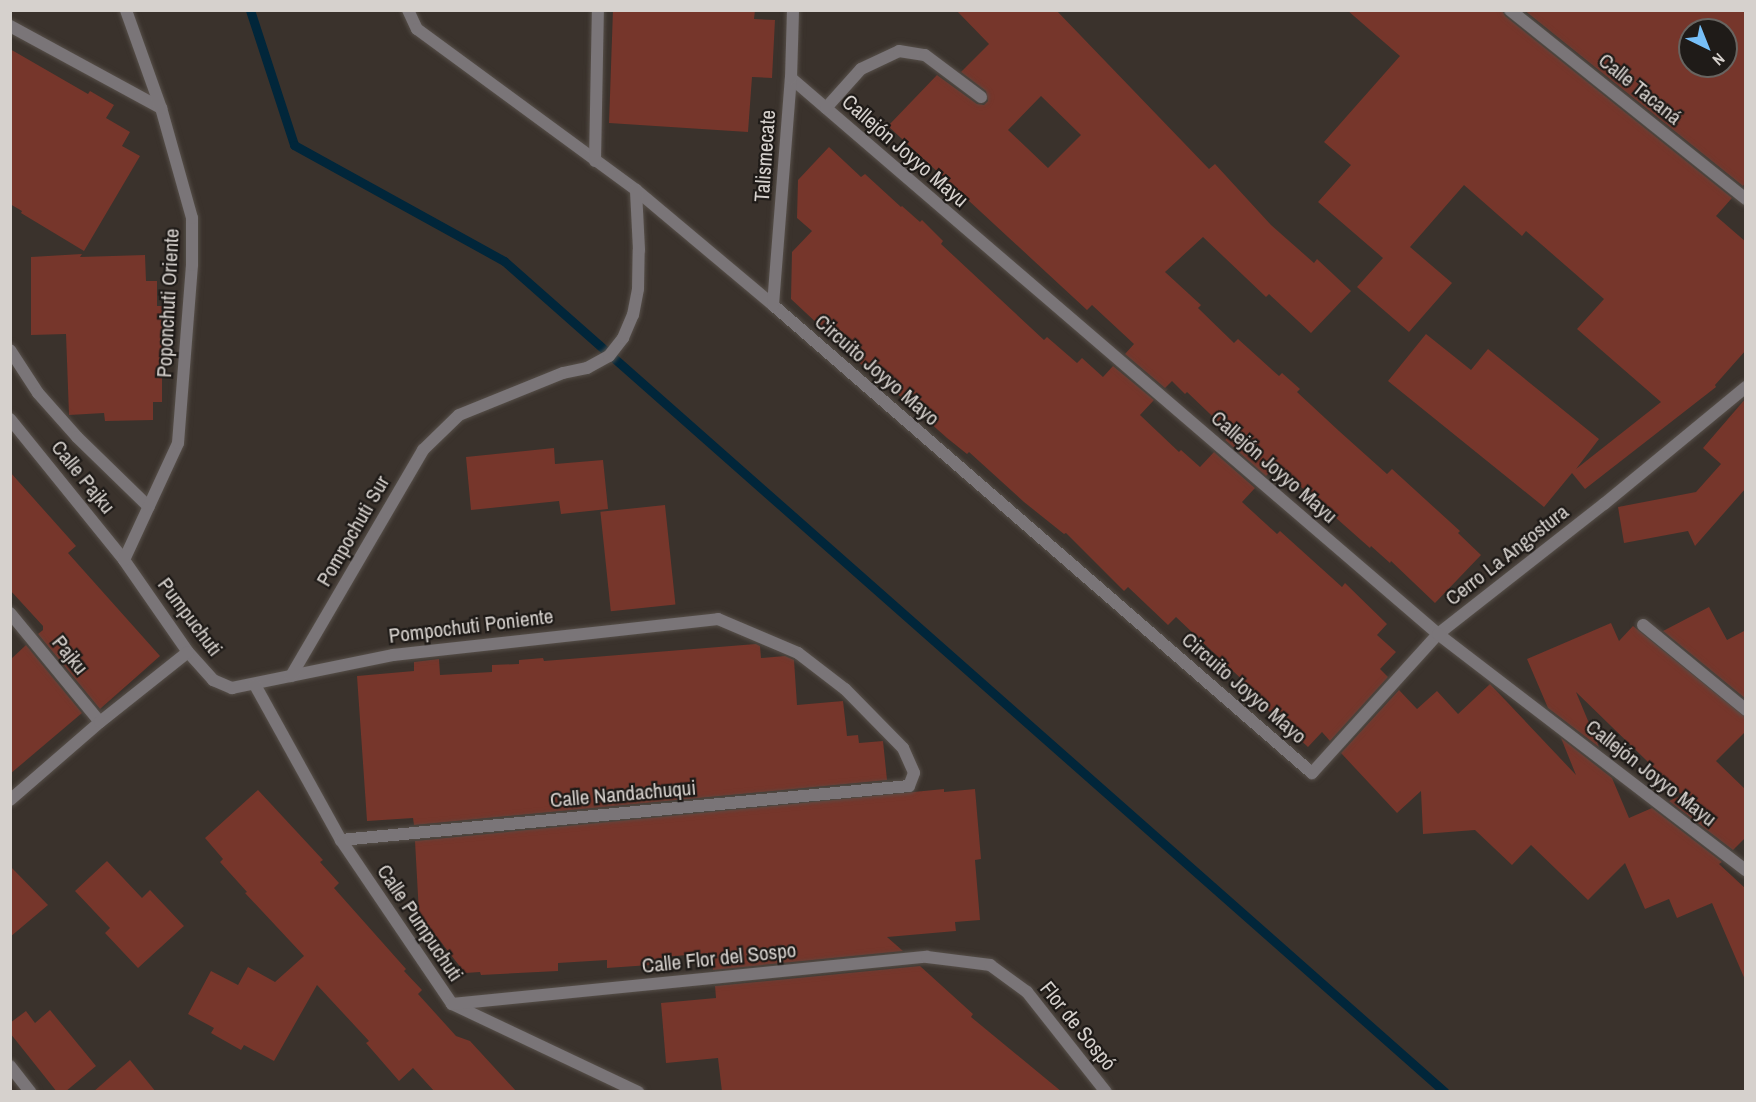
<!DOCTYPE html>
<meta charset="utf-8">
<style>
body{margin:0}
#map{position:relative;width:1756px;height:1102px;overflow:hidden;background:#3a322c;font-family:"Archivo Narrow",sans-serif}
div>[style]{position:absolute}
.stream>*{height:9px;margin:-4.5px;padding:0 4.5px;transform-origin:4.5px;border-radius:4.5px;background:#01263a}
.building>*{inset:0;background:#76362b;transform-origin:0 0}
.roads{filter:drop-shadow(0 0 2px #564f49) drop-shadow(0 0 2px #564f49)}
.street>*{height:12px;margin:-6px;padding:0 6px;transform-origin:6px;border-radius:6px;background:#7a7578}
span{translate:-50% -50%;white-space:nowrap;text-align:center;line-height:1.15;-webkit-text-stroke:4.5px #1f1b18;paint-order:stroke}
.street-label{font-size:21px;color:#d6d1cd}
.frame{position:absolute;inset:0;border:12px solid #d6d1cd;pointer-events:none}
.north{position:absolute;left:1678px;top:18px;width:60px;height:60px;box-sizing:border-box;background:#1f1b18;border:2px solid #686460;border-radius:50%;rotate:137deg;font-size:16px;font-weight:700;line-height:24px;text-align:center;color:#d6d1cd}
.north::after{content:'';display:block;margin:auto;width:21px;height:27px;background:#77bff7;clip-path:polygon(50% 0,100% 100%,50% 72%,0 100%)}
</style>
<div id="map">
<div class="stream">
<div style="left:250px;top:10px;width:142px;rotate:71.9deg"></div>
<div style="left:294px;top:145px;width:240px;rotate:28.9deg"></div>
<div style="left:504px;top:261px;width:1255px;rotate:41.45deg"></div>
</div>
<div class="building">
<div style="clip-path:polygon(613px 10px,755px 10px,754px 19px,775px 20px,772px 78px,752px 77px,748px 132px,609px 123px)"></div>
<div style="clip-path:polygon(evenodd,956px 10px,1056px 10px,1209px 169px,1215px 164px,1271px 225px,1314px 263px,1317px 259px,1351px 291px,1311px 333px,1269px 294px,1266px 297px,1203px 237px,1165px 272px,1201px 305px,1198px 308px,1234px 343px,1238px 339px,1279px 376px,1282px 373px,1300px 389px,1297px 392px,1339px 431px,1387px 474px,1392px 469px,1460px 531px,1458px 533px,1481px 555px,1435px 603px,1391px 561px,1390px 563px,1371px 546px,1370px 548px,1292px 479px,1290px 481px,1275px 467px,1266px 476px,1225px 440px,1231px 434px,1187px 392px,1185px 394px,1172px 381px,1165px 388px,1125px 354px,1134px 344px,1092px 305px,1087px 310px,888px 126px,937px 75px,977px 104px,984px 105px,988px 101px,986px 91px,961px 72px,989px 44px,956px 10px,1041px 96px,1081px 135px,1048px 168px,1008px 130px,1041px 96px)"></div>
<div style="clip-path:polygon(1347px 10px,1502px 10px,1505px 16px,1732px 198px,1716px 216px,1746px 242px,1746px 350px,1715px 385px,1716px 387px,1585px 489px,1572px 473px,1544px 507px,1388px 381px,1426px 334px,1471px 370px,1488px 349px,1599px 439px,1576px 469px,1661px 402px,1577px 329px,1604px 299px,1526px 231px,1522px 236px,1464px 185px,1410px 247px,1452px 283px,1409px 332px,1357px 287px,1383px 258px,1318px 202px,1351px 165px,1324px 142px,1400px 56px)"></div>
<div style="clip-path:polygon(evenodd,1524px 10px,1746px 10px,1746px 182px,1743px 186px,1524px 10px,1690px 30px,1726px 30px,1726px 66px,1690px 66px,1690px 30px)"></div>
<div style="clip-path:polygon(10px 49px,88px 94px,90px 91px,114px 105px,106px 118px,130px 132px,122px 146px,140px 156px,84px 251px,21px 213px,22px 211px,10px 204px)"></div>
<div style="clip-path:polygon(829px 147px,861px 177px,865px 174px,901px 207px,902px 206px,920px 222px,922px 220px,943px 241px,941px 244px,1044px 340px,1047px 337px,1077px 363px,1082px 358px,1103px 377px,1113px 366px,1154px 400px,1140px 415px,1179px 452px,1181px 450px,1200px 467px,1214px 452px,1255px 488px,1242px 502px,1277px 534px,1280px 531px,1342px 587px,1345px 583px,1387px 624px,1377px 635px,1396px 652px,1380px 669px,1388px 677px,1330px 741px,1322px 732px,1308px 747px,1249px 693px,1252px 689px,1176px 617px,1168px 625px,1128px 587px,1124px 591px,1066px 533px,1064px 534px,1024px 502px,969px 452px,967px 454px,947px 438px,866px 366px,865px 368px,791px 299px,792px 252px,812px 231px,797px 218px,798px 180px)"></div>
<div style="clip-path:polygon(82px 254px,80px 257px,145px 255px,146px 281px,157px 281px,157px 306px,162px 306px,162px 402px,153px 402px,153px 420px,105px 421px,104px 413px,69px 415px,66px 334px,31px 335px,31px 257px)"></div>
<div style="clip-path:polygon(1746px 398px,1746px 488px,1695px 546px,1688px 531px,1624px 543px,1618px 507px,1696px 492px,1721px 464px,1703px 448px)"></div>
<div style="clip-path:polygon(554px 448px,555px 464px,603px 460px,608px 509px,561px 514px,559px 501px,471px 510px,466px 457px)"></div>
<div style="clip-path:polygon(10px 472px,76px 546px,68px 553px,160px 656px,100px 709px,38px 634px,43px 630px,43px 626px,10px 590px)"></div>
<div style="left:665px;top:505px;width:100px;height:65px;rotate:84deg"></div>
<div style="clip-path:polygon(1709px 607px,1727px 640px,1746px 630px,1746px 699px,1663px 631px)"></div>
<div style="clip-path:polygon(1611px 623px,1619px 641px,1633px 626px,1746px 718px,1746px 731px,1716px 761px,1746px 790px,1746px 837px,1733px 850px,1669px 801px,1682px 795px,1576px 692px,1599px 747px,1548px 708px,1527px 659px)"></div>
<div style="clip-path:polygon(756px 644px,760px 646px,761px 658px,785px 656px,794px 660px,797px 705px,843px 701px,847px 736px,858px 735px,859px 743px,883px 741px,887px 780px,414px 825px,413px 818px,367px 821px,357px 676px,414px 671px,414px 662px,439px 659px,440px 675px,492px 672px,492px 665px,519px 664px,519px 660px,543px 658px,544px 661px)"></div>
<div style="clip-path:polygon(26px 645px,82px 713px,10px 774px,10px 660px)"></div>
<div style="clip-path:polygon(1490px 684px,1576px 775px,1561px 738px,1612px 778px,1629px 818px,1652px 808px,1722px 862px,1719px 864px,1746px 889px,1746px 982px,1712px 903px,1677px 918px,1669px 899px,1645px 909px,1625px 863px,1588px 900px,1531px 845px,1512px 865px,1475px 830px,1423px 834px,1421px 791px,1397px 813px,1341px 753px,1399px 690px,1417px 709px,1437px 691px,1458px 714px)"></div>
<div style="clip-path:polygon(944px 789px,944px 792px,975px 789px,981px 859px,975px 860px,980px 920px,955px 922px,956px 931px,887px 937px,903px 951px,713px 970px,711px 953px,663px 957px,664px 964px,607px 968px,607px 960px,558px 963px,558px 971px,481px 975px,480px 972px,465px 973px,419px 914px,415px 841px)"></div>
<div style="clip-path:polygon(258px 790px,323px 860px,320px 862px,339px 883px,334px 888px,406px 969px,404px 971px,422px 990px,418px 994px,456px 1036px,470px 1041px,517px 1092px,435px 1092px,413px 1068px,399px 1081px,366px 1043px,369px 1041px,317px 985px,274px 1061px,244px 1045px,241px 1050px,211px 1033px,214px 1028px,188px 1014px,211px 971px,238px 985px,248px 967px,275px 982px,304px 956px,245px 893px,247px 892px,220px 862px,223px 859px,205px 838px)"></div>
<div style="clip-path:polygon(107px 861px,142px 898px,150px 890px,184px 926px,138px 968px,105px 933px,110px 928px,75px 891px)"></div>
<div style="clip-path:polygon(10px 866px,48px 905px,10px 937px)"></div>
<div style="clip-path:polygon(920px 966px,973px 1014px,971px 1017px,1062px 1092px,722px 1092px,718px 1058px,666px 1063px,661px 1003px,716px 998px,715px 986px)"></div>
<div style="clip-path:polygon(50px 1010px,96px 1066px,65px 1092px,57px 1092px,10px 1033px,10px 1023px,26px 1011px,35px 1023px)"></div>
<div style="clip-path:polygon(130px 1060px,156px 1092px,93px 1092px)"></div>
</div>
<div class="roads">
<div class="street">
<div style="left:408px;top:10px;width:21px;rotate:65deg"></div>
<div style="left:417px;top:29px;width:272px;rotate:36.3deg"></div>
<div style="left:636px;top:190px;width:179px;rotate:40deg"></div>
<div style="left:773px;top:305px;width:714px;rotate:40.97deg"></div>
<div style="left:1312px;top:773px;width:188px;rotate:-47.8deg"></div>
<div style="left:1438px;top:634px;width:211px;rotate:-38.1deg"></div>
<div style="left:1604px;top:504px;width:184px;rotate:-39.5deg"></div>
<div style="left:1510px;top:10px;width:302px;rotate:38.7deg"></div>
<div style="left:10px;top:26px;width:172px;rotate:28.5deg"></div>
<div style="left:791px;top:78px;width:853px;rotate:40.67deg"></div>
<div style="left:1438px;top:634px;width:388px;rotate:37.5deg"></div>
<div style="left:826px;top:108px;width:52px;rotate:-48.1deg"></div>
<div style="left:861px;top:69px;width:42px;rotate:-25.3deg"></div>
<div style="left:899px;top:51px;width:26px;rotate:9deg"></div>
<div style="left:925px;top:55px;width:70px;rotate:36.9deg"></div>
<div style="left:595px;top:161px;width:151px;rotate:-88.9deg"></div>
<div style="left:773px;top:305px;width:228px;rotate:-85.5deg"></div>
<div style="left:791px;top:78px;width:68px;rotate:-88.3deg"></div>
<div style="left:10px;top:350px;width:51px;rotate:56.9deg"></div>
<div style="left:38px;top:393px;width:59px;rotate:48.4deg"></div>
<div style="left:77px;top:437px;width:100px;rotate:44.2deg"></div>
<div style="left:10px;top:419px;width:181px;rotate:51deg"></div>
<div style="left:124px;top:560px;width:112px;rotate:55.2deg"></div>
<div style="left:188px;top:652px;width:38px;rotate:48deg"></div>
<div style="left:213px;top:680px;width:21px;rotate:23deg"></div>
<div style="left:232px;top:688px;width:164px;rotate:-11.6deg"></div>
<div style="left:393px;top:655px;width:327px;rotate:-6.3deg"></div>
<div style="left:718px;top:619px;width:87px;rotate:23deg"></div>
<div style="left:798px;top:653px;width:59px;rotate:37.5deg"></div>
<div style="left:845px;top:689px;width:83px;rotate:45.5deg"></div>
<div style="left:903px;top:748px;width:27px;rotate:66deg"></div>
<div style="left:914px;top:773px;width:14px;rotate:111deg"></div>
<div style="left:909px;top:786px;width:571px;rotate:174.57deg"></div>
<div style="left:124px;top:560px;width:129px;rotate:-65.2deg"></div>
<div style="left:178px;top:443px;width:179px;rotate:-85.5deg"></div>
<div style="left:192px;top:265px;width:47px;rotate:-90deg"></div>
<div style="left:192px;top:218px;width:114px;rotate:-105.7deg"></div>
<div style="left:161px;top:108px;width:104px;rotate:-109.7deg"></div>
<div style="left:10px;top:613px;width:141px;rotate:50.5deg"></div>
<div style="left:1643px;top:625px;width:134px;rotate:39.5deg"></div>
<div style="left:291px;top:676px;width:262px;rotate:-59.7deg"></div>
<div style="left:423px;top:450px;width:50px;rotate:-44.2deg"></div>
<div style="left:459px;top:415px;width:112px;rotate:-22deg"></div>
<div style="left:563px;top:373px;width:25px;rotate:-12deg"></div>
<div style="left:587px;top:368px;width:25px;rotate:-29deg"></div>
<div style="left:609px;top:356px;width:23px;rotate:-52deg"></div>
<div style="left:623px;top:338px;width:25px;rotate:-67deg"></div>
<div style="left:633px;top:315px;width:26px;rotate:-79deg"></div>
<div style="left:638px;top:289px;width:39px;rotate:-89deg"></div>
<div style="left:639px;top:250px;width:60px;rotate:-92.9deg"></div>
<div style="left:255px;top:685px;width:177px;rotate:61deg"></div>
<div style="left:341px;top:840px;width:198px;rotate:55.9deg"></div>
<div style="left:452px;top:1004px;width:206px;rotate:25.3deg"></div>
<div style="left:10px;top:800px;width:119px;rotate:-40.9deg"></div>
<div style="left:100px;top:722px;width:112px;rotate:-38.5deg"></div>
<div style="left:452px;top:1004px;width:477px;rotate:-5.7deg"></div>
<div style="left:927px;top:957px;width:64px;rotate:7.2deg"></div>
<div style="left:990px;top:965px;width:46px;rotate:36.1deg"></div>
<div style="left:1027px;top:992px;width:127px;rotate:51.7deg"></div>
<div style="left:10px;top:1066px;width:33px;rotate:52deg"></div>
</div>
</div>
<div class="street-label">
<span style="left:1640px;top:89px;rotate:39deg">Calle Tacaná</span>
<span style="left:905px;top:151px;rotate:41deg">Callejón Joyyo Mayu</span>
<span style="left:765px;top:156px;rotate:-86deg">Talismecate</span>
<span style="left:168px;top:303px;rotate:-87deg">Poponchuti Oriente</span>
<span style="left:877px;top:370px;rotate:41deg">Circuito Joyyo Mayo</span>
<span style="left:1274px;top:467px;rotate:41deg">Callejón Joyyo Mayu</span>
<span style="left:83px;top:477px;rotate:51deg">Calle Pajku</span>
<span style="left:353px;top:531px;rotate:-60deg">Pompochuti Sur</span>
<span style="left:1507px;top:555px;rotate:-38deg">Cerro La Angostura</span>
<span style="left:190px;top:617px;rotate:53deg">Pumpuchuti</span>
<span style="left:471px;top:626px;rotate:-7deg">Pompochuti Poniente</span>
<span style="left:70px;top:655px;rotate:51deg">Pajku</span>
<span style="left:1244px;top:688px;rotate:41deg">Circuito Joyyo Mayo</span>
<span style="left:1651px;top:773px;rotate:38deg">Callejón Joyyo Mayu</span>
<span style="left:623px;top:794px;rotate:-5deg">Calle Nandachuqui</span>
<span style="left:420px;top:923px;rotate:56deg">Calle Pumpuchuti</span>
<span style="left:719px;top:958px;rotate:-6deg">Calle Flor del Sospo</span>
<span style="left:1078px;top:1026px;rotate:51deg">Flor de Sospó</span>
</div>
<div class="frame"></div>
<div class="north">N</div>
</div>
